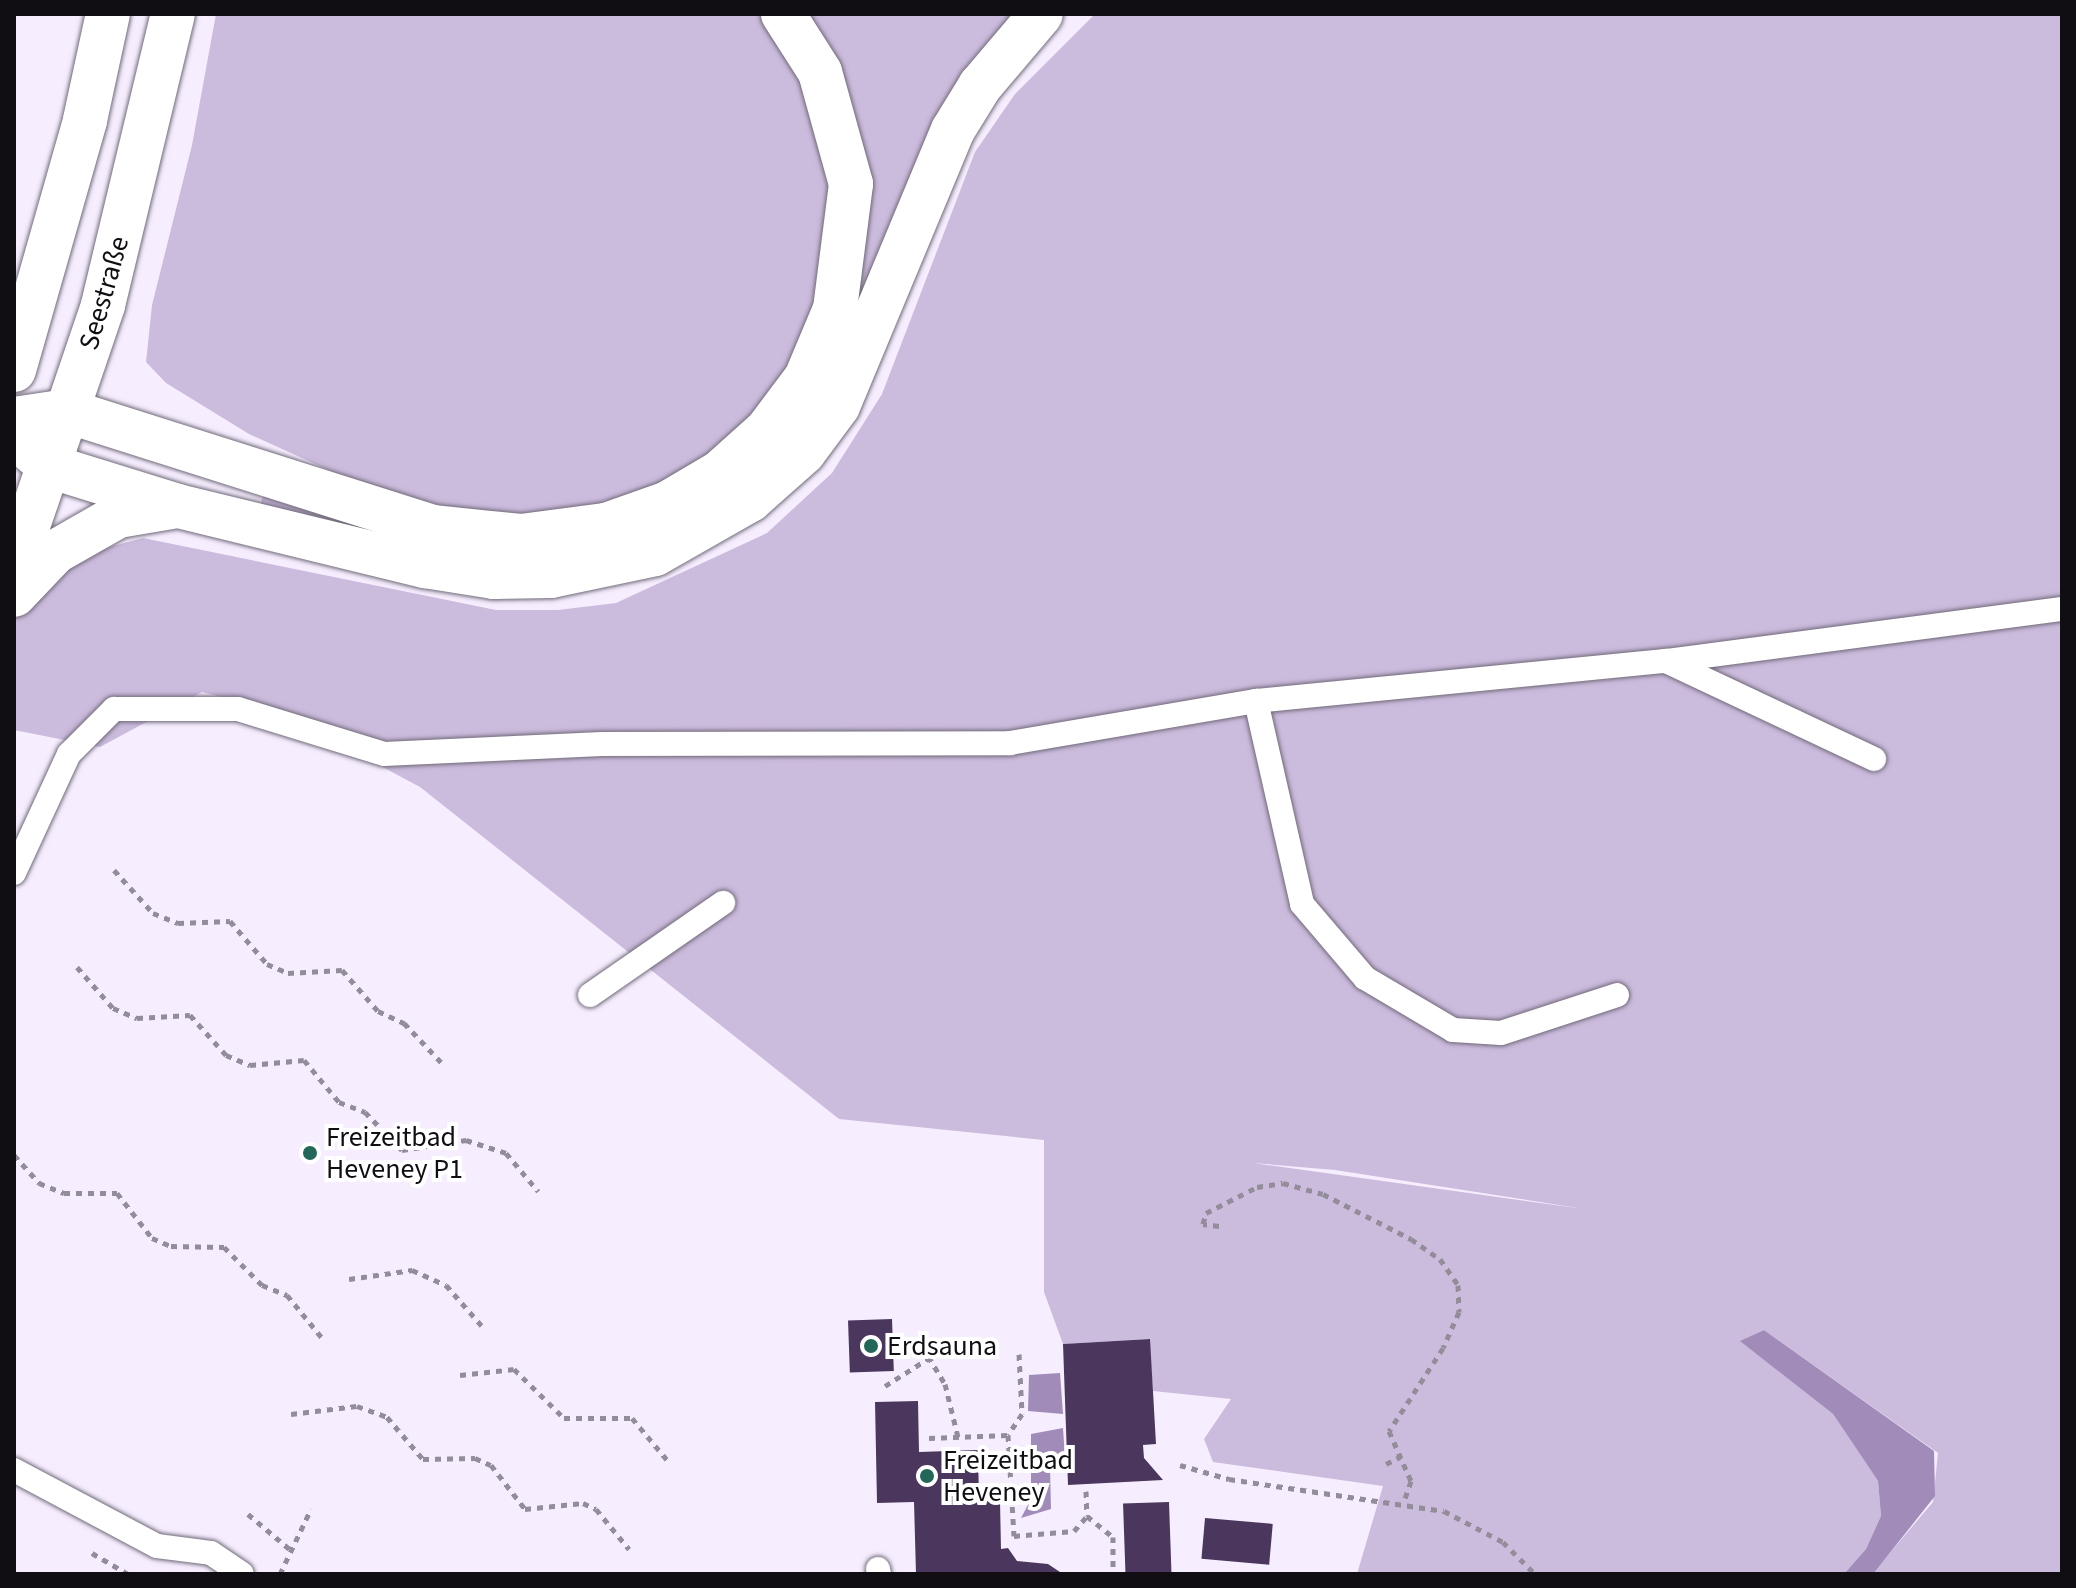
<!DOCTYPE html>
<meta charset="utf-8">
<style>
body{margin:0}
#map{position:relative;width:2076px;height:1588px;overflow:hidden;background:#f6eeff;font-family:"Source Sans 3",sans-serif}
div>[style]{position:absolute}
.green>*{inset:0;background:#cbbbdd}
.water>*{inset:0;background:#a18bb8}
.building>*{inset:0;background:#4b375e;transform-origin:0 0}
.path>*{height:5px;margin-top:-2.5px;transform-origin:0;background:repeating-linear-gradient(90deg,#928d99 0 6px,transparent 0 12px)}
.roads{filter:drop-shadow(0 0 2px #716a79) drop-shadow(0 0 2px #716a79)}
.lane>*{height:24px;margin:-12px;padding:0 12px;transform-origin:12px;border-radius:12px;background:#fff}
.secondary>*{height:44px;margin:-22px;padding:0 22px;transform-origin:22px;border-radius:22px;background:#fff}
.highway>*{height:44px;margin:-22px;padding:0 22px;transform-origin:22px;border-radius:22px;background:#fff}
.dots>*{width:22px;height:22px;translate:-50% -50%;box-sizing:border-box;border:4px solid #fff;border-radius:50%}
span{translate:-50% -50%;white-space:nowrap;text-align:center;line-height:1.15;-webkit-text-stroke:8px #fff;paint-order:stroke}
.street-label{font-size:28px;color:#100e13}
.poi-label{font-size:28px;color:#100e13}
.left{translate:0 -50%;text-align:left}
.frame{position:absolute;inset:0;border:16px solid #100e13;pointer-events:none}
</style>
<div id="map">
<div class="green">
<div style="clip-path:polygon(216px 14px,767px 14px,824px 101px,836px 240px,798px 364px,701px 469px,602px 515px,430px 516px,249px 434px,166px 383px,146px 362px,152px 305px,192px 145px)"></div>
<div style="clip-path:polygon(787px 14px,1033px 14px,975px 82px,948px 127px,859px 352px,800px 450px,747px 496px,699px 527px,654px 548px,550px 571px,427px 560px,256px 520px,268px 479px,431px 530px,521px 538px,607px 526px,671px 504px,722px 474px,768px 432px,809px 378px,837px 308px,851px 242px,854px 183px,843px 132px,823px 70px)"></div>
<div style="clip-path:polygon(evenodd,1095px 14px,2062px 14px,2062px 1574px,1872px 1574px,1933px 1502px,1938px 1453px,1764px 1330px,1741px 1341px,1833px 1414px,1878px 1481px,1881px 1516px,1866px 1549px,1844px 1574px,1357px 1574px,1383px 1486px,1213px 1462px,1204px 1439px,1231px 1399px,1153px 1391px,1149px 1339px,1063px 1344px,1044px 1292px,1044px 1140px,839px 1119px,420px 787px,278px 711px,202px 692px,100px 747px,14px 730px,14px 605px,64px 559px,143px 538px,496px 610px,558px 610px,616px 603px,767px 533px,832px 473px,882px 394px,975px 152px,1015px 94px,1095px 14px,1253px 1163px,1335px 1170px,1578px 1208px,1577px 1208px,1253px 1163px)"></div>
</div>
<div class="water">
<div style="clip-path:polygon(1764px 1330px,1934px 1451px,1935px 1496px,1873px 1574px,1844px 1574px,1866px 1549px,1881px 1516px,1878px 1481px,1833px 1414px,1740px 1341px)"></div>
<div style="clip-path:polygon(1060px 1373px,1063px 1414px,1028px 1411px,1029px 1375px)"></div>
<div style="clip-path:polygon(1063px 1428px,1065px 1458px,1050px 1467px,1051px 1509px,1021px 1518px,1031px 1499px,1031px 1434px)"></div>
</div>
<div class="building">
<div style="left:892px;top:1319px;width:52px;height:44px;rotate:88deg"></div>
<div style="clip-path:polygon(1150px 1339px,1156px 1444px,1143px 1445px,1144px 1458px,1163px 1480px,1068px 1485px,1063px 1344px)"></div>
<div style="clip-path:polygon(918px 1401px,919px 1452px,978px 1450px,979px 1501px,1000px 1501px,1001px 1549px,1008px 1548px,1017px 1561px,1048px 1564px,1063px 1574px,916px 1574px,914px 1502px,877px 1503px,875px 1402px)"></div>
<div style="left:1169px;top:1502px;width:72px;height:46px;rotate:88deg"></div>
<div style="left:1205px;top:1518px;width:68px;height:41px;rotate:5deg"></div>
</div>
<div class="path">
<div style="left:114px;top:870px;width:58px;rotate:47.8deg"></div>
<div style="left:153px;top:913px;width:27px;rotate:22deg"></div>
<div style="left:178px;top:923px;width:52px;rotate:-2.2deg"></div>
<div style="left:230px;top:921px;width:57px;rotate:49.3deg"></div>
<div style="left:267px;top:964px;width:23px;rotate:23deg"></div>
<div style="left:288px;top:973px;width:54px;rotate:-3.2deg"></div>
<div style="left:342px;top:970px;width:55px;rotate:48.7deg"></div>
<div style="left:378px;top:1011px;width:29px;rotate:25deg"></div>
<div style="left:404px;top:1023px;width:54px;rotate:46.5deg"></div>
<div style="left:77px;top:967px;width:55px;rotate:48.7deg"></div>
<div style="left:113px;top:1008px;width:26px;rotate:23deg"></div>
<div style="left:137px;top:1018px;width:53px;rotate:-3.2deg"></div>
<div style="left:190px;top:1015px;width:54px;rotate:48deg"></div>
<div style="left:226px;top:1055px;width:26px;rotate:23deg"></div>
<div style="left:250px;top:1065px;width:54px;rotate:-5.3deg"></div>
<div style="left:304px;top:1060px;width:55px;rotate:50.2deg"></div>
<div style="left:339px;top:1102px;width:28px;rotate:21deg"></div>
<div style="left:365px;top:1112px;width:53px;rotate:45.8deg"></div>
<div style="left:402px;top:1150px;width:65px;rotate:-8.9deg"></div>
<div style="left:466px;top:1140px;width:42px;rotate:18deg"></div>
<div style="left:506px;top:1153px;width:50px;rotate:49.9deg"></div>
<div style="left:14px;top:1155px;width:38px;rotate:48deg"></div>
<div style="left:39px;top:1183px;width:27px;rotate:22deg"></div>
<div style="left:64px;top:1193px;width:53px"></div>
<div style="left:117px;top:1193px;width:57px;rotate:52.1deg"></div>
<div style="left:152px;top:1238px;width:21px;rotate:23deg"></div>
<div style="left:171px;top:1246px;width:53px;rotate:1.1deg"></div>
<div style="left:224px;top:1247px;width:54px;rotate:45deg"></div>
<div style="left:262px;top:1285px;width:27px;rotate:22deg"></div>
<div style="left:287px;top:1295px;width:57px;rotate:50.7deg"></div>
<div style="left:1219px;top:1226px;width:16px;rotate:-173deg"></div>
<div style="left:1203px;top:1224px;width:11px;rotate:-75deg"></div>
<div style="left:1206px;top:1213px;width:57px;rotate:-27deg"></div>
<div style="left:1257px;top:1187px;width:26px;rotate:-9deg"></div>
<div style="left:1283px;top:1183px;width:41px;rotate:15.4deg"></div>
<div style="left:1323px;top:1194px;width:99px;rotate:27.1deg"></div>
<div style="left:1411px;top:1239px;width:35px;rotate:35deg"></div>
<div style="left:1440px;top:1259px;width:32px;rotate:55deg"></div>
<div style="left:1458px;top:1285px;width:27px;rotate:88deg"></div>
<div style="left:1459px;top:1312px;width:39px;rotate:114deg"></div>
<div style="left:1443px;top:1348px;width:99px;rotate:123deg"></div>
<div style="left:1389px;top:1431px;width:55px;rotate:66.3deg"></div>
<div style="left:1411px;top:1481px;width:21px;rotate:109deg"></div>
<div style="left:349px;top:1279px;width:64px;rotate:-8.1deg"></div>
<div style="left:412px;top:1270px;width:37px;rotate:24deg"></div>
<div style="left:446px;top:1285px;width:55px;rotate:48.7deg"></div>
<div style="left:922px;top:1346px;width:44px;rotate:58.8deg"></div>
<div style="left:945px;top:1384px;width:55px;rotate:76.2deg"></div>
<div style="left:1019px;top:1354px;width:60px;rotate:87.1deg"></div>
<div style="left:1022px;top:1414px;width:25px;rotate:124deg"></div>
<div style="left:1008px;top:1435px;width:101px;rotate:86.6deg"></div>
<div style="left:1014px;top:1536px;width:60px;rotate:-4.8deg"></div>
<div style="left:1074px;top:1531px;width:20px;rotate:-49deg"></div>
<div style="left:460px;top:1375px;width:54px;rotate:-6.3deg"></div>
<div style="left:514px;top:1369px;width:70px;rotate:44.4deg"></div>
<div style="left:564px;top:1418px;width:68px"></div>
<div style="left:632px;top:1418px;width:56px;rotate:50.1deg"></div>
<div style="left:885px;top:1386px;width:52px;rotate:-32.5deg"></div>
<div style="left:291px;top:1414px;width:66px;rotate:-6.9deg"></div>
<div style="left:357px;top:1406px;width:32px;rotate:20deg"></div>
<div style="left:387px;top:1417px;width:55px;rotate:49.4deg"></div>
<div style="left:423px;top:1459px;width:52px;rotate:-1.1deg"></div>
<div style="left:475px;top:1458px;width:17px;rotate:24deg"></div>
<div style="left:491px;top:1465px;width:56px;rotate:52.3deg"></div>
<div style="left:525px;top:1509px;width:58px;rotate:-5.9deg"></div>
<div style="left:583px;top:1503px;width:14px;rotate:25deg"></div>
<div style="left:596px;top:1509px;width:52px;rotate:50.5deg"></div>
<div style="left:929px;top:1438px;width:79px;rotate:-2.2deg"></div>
<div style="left:1386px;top:1464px;width:16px;rotate:-27deg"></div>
<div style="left:1180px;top:1465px;width:51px;rotate:15.9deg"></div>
<div style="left:1229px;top:1479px;width:217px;rotate:8.5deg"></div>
<div style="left:1444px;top:1511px;width:67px;rotate:27.7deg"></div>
<div style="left:1503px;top:1542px;width:45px;rotate:45deg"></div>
<div style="left:1086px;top:1491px;width:25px;rotate:88deg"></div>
<div style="left:1087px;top:1516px;width:33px;rotate:39deg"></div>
<div style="left:1113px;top:1537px;width:37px;rotate:90deg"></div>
<div style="left:248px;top:1514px;width:57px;rotate:40.1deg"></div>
<div style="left:92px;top:1553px;width:42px;rotate:30.3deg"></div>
<div style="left:280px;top:1574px;width:72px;rotate:-64.5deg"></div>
</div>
<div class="roads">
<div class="lane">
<div style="left:1666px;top:661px;width:230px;rotate:25.2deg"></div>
<div style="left:1256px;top:701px;width:208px;rotate:77.2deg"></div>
<div style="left:1302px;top:904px;width:97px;rotate:49.6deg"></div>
<div style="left:1365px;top:978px;width:102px;rotate:30.6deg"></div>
<div style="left:1453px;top:1030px;width:48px;rotate:3.6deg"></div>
<div style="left:1501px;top:1033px;width:122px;rotate:-18.1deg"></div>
<div style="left:14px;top:873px;width:131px;rotate:-65.2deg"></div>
<div style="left:69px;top:754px;width:64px;rotate:-45deg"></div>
<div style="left:114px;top:709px;width:124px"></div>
<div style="left:238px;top:709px;width:153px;rotate:17.1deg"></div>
<div style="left:384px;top:754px;width:218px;rotate:-2.6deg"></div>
<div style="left:602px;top:744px;width:408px;rotate:-0.1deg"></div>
<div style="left:1010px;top:743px;width:250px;rotate:-9.7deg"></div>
<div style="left:1256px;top:701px;width:412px;rotate:-5.6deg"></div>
<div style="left:1666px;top:661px;width:399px;rotate:-7.5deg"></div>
<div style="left:590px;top:995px;width:162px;rotate:-34.7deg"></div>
<div style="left:14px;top:1470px;width:162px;rotate:28deg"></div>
<div style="left:157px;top:1546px;width:54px;rotate:7.4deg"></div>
<div style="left:211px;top:1553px;width:37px;rotate:34deg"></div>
<div style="left:878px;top:1569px;width:5px;rotate:79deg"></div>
</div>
<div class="secondary">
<div style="left:14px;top:370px;width:260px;rotate:-74.1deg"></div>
<div style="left:85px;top:120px;width:108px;rotate:-77.8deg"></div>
<div style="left:14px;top:567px;width:277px;rotate:-71.2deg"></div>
<div style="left:103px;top:305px;width:299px;rotate:-76.5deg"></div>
</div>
<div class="highway">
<div style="left:14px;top:419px;width:54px;rotate:-8.6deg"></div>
<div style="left:67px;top:411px;width:383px;rotate:17.6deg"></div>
<div style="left:432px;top:527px;width:89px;rotate:5.8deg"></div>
<div style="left:521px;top:536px;width:86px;rotate:-7.4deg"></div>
<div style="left:606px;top:525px;width:66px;rotate:-19.5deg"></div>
<div style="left:668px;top:503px;width:59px;rotate:-30.5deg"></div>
<div style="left:719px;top:473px;width:64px;rotate:-41.9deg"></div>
<div style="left:767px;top:430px;width:65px;rotate:-53.1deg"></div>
<div style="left:806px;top:378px;width:75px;rotate:-67.2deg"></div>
<div style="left:835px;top:309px;width:126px;rotate:-82.7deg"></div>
<div style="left:851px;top:184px;width:116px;rotate:-105.5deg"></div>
<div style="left:820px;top:72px;width:69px;rotate:-122.5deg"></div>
<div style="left:14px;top:436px;width:46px;rotate:40.6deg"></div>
<div style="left:49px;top:466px;width:135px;rotate:17.2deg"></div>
<div style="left:178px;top:506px;width:254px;rotate:13.7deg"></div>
<div style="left:425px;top:566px;width:70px;rotate:9.1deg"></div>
<div style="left:494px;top:577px;width:57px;rotate:-1deg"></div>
<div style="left:551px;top:576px;width:106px;rotate:-11.9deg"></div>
<div style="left:655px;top:554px;width:109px;rotate:-29.6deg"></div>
<div style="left:750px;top:500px;width:72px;rotate:-41.6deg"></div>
<div style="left:804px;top:452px;width:57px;rotate:-53.5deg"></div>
<div style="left:838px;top:406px;width:299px;rotate:-67.4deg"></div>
<div style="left:953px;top:130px;width:52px;rotate:-58.5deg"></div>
<div style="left:980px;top:86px;width:94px;rotate:-49.7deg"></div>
<div style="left:14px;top:595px;width:59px;rotate:-46.4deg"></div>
<div style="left:55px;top:552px;width:73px;rotate:-29.7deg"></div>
<div style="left:118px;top:516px;width:54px;rotate:-9.6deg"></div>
</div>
</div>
<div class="dots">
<div style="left:310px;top:1153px;background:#236758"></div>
<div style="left:871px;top:1346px;background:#236758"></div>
<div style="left:927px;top:1476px;background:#236758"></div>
</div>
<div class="street-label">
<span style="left:104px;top:293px;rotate:-74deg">Seestraße</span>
</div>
<div class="poi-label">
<span class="left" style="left:326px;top:1153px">Freizeitbad<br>Heveney P1</span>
<span class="left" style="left:887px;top:1346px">Erdsauna</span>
<span class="left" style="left:943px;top:1476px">Freizeitbad<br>Heveney</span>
</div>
<div class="frame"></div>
</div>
